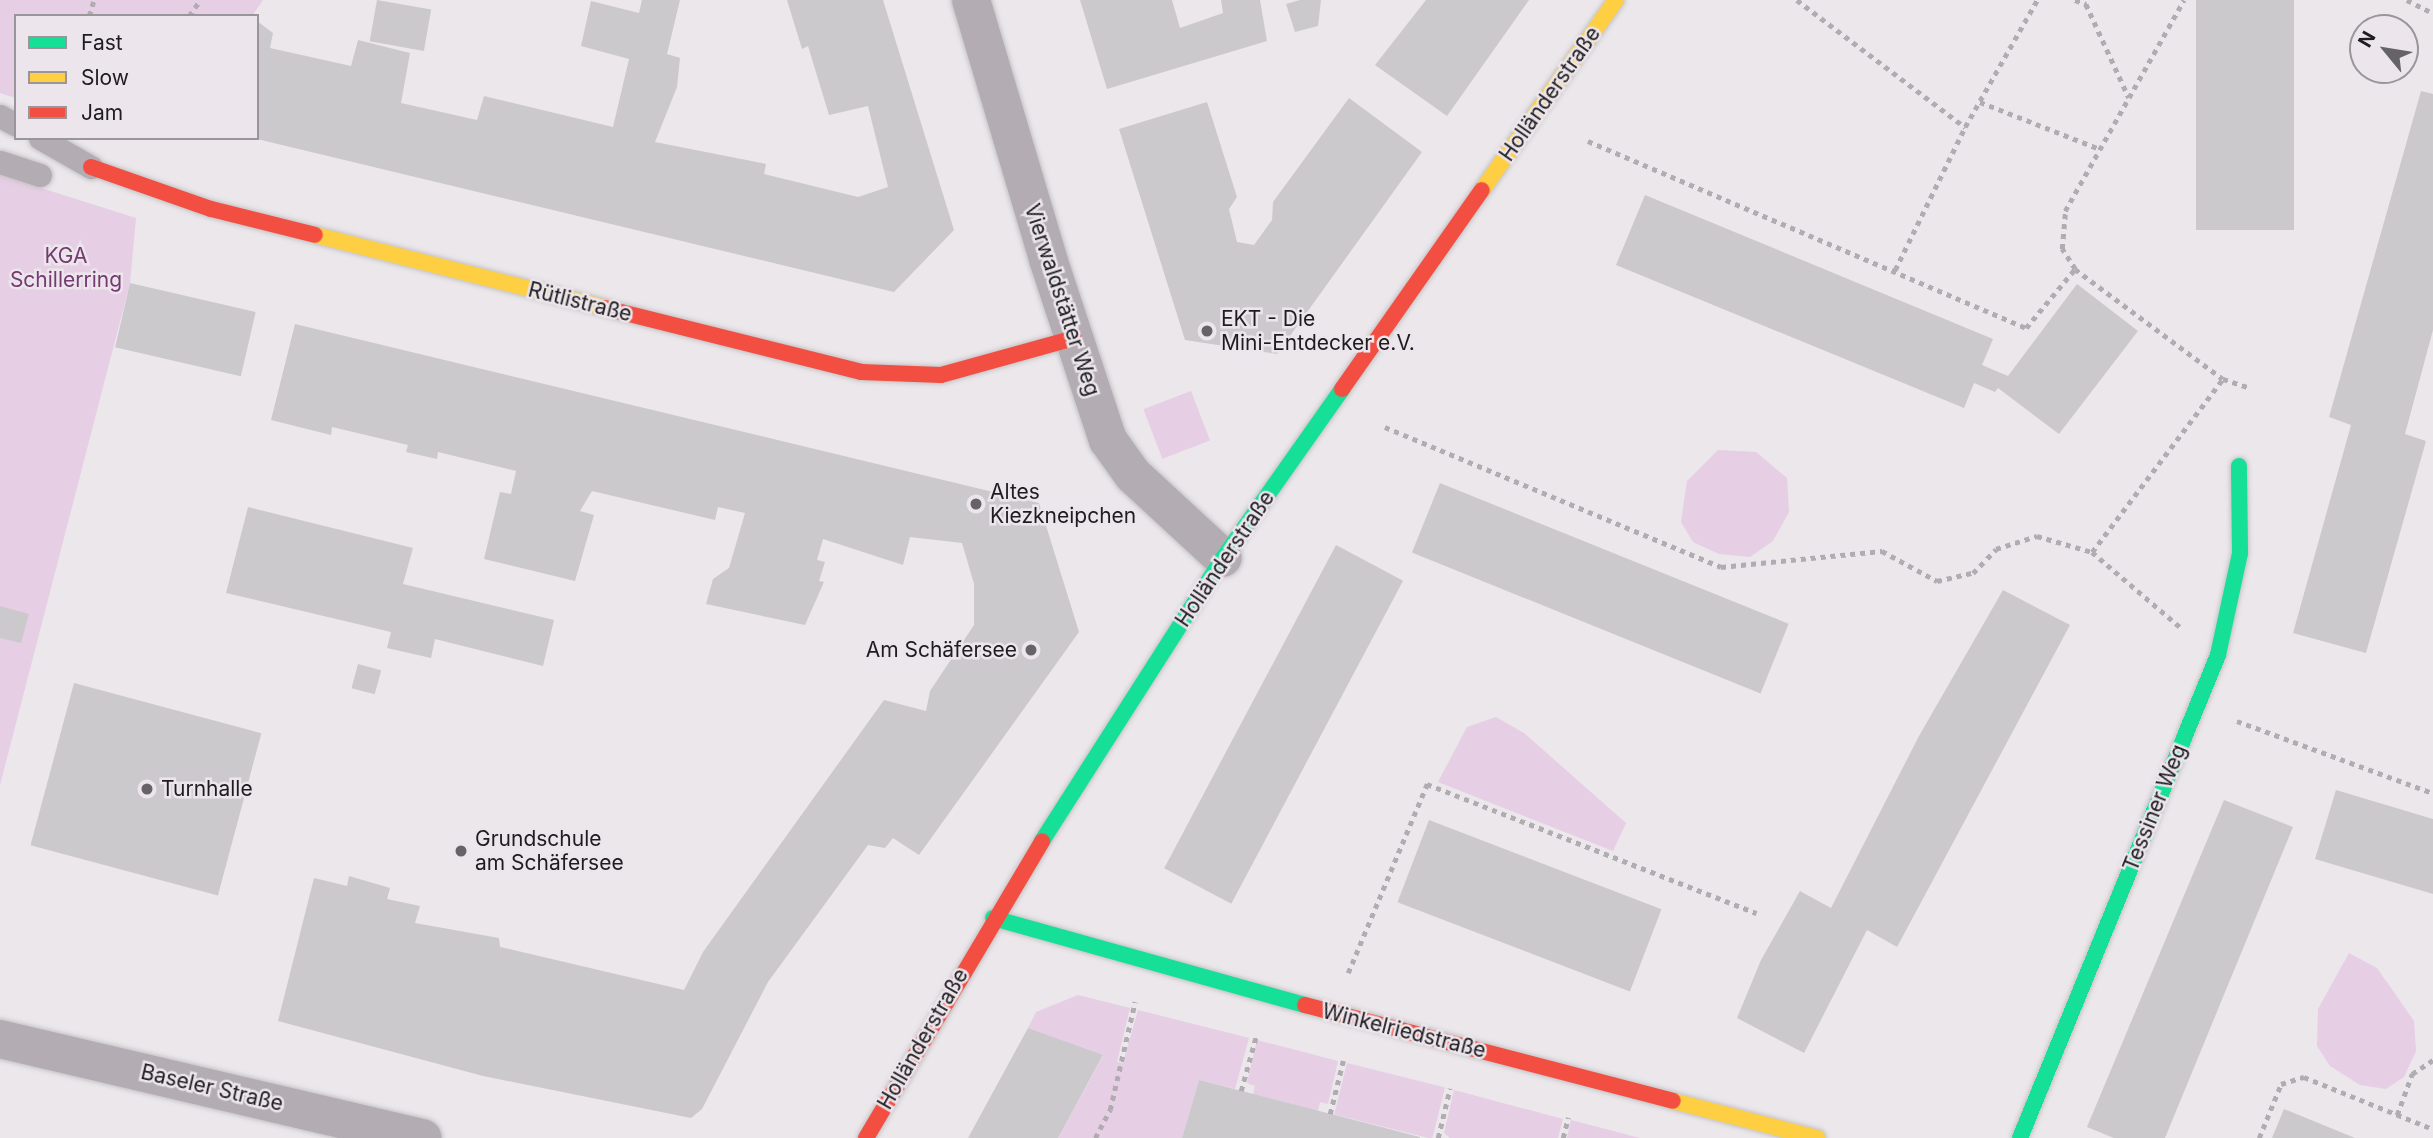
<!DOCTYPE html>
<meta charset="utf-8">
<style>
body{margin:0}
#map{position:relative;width:2433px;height:1138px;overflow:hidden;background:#ebe7eb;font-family:Inter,sans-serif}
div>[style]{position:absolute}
.green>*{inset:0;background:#e6cee4;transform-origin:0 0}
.building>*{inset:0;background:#ccc9cc;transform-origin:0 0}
.path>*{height:4.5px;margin-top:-2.25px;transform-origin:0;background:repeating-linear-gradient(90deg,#b1acb1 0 5px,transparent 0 10px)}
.roads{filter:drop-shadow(0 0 2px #c5c3c5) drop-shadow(0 0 2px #c5c3c5)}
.lane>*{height:23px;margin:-11.5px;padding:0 11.5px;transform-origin:11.5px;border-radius:11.5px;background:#b3acb2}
.street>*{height:38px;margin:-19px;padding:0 19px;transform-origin:19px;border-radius:19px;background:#b3acb2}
.fast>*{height:16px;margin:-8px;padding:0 8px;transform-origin:8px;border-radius:8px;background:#16e098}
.slow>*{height:16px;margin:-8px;padding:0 8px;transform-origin:8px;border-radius:8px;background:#ffcf43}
.jam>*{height:16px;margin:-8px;padding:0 8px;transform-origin:8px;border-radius:8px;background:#f24e42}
.dots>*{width:19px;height:19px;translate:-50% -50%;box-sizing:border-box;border:4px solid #ece6ec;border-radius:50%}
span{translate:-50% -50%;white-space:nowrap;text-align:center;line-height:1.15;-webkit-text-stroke:5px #ece6ec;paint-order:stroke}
.street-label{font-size:21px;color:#1e1c1e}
.park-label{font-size:21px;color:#743a71}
.poi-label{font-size:21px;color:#1e1c1e}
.left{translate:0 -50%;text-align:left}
.right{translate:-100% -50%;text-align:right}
.legend{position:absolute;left:14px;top:14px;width:245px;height:126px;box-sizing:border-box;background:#ece6ec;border:2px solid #9a959a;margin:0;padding:9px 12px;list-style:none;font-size:21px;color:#1e1c1e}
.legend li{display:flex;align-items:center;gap:14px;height:35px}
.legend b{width:35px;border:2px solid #9a959a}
.north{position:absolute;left:2349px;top:14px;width:70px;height:70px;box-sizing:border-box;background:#ece6ec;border:2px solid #9a959a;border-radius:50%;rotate:300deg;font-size:19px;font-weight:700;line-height:28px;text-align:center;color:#1e1c1e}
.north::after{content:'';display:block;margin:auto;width:24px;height:32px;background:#666366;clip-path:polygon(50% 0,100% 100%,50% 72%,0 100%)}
</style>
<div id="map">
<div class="green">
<div style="clip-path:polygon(0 0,263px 0,252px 16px,16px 16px,16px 98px,0 93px)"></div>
<div style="clip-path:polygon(0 175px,136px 218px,130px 283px,0 785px)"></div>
<div style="left:1191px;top:391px;width:53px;height:51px;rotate:69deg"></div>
<div style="clip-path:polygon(1718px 450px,1756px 452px,1787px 478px,1789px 512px,1773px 541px,1750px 557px,1719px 554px,1693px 542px,1681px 522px,1687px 481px)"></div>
<div style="clip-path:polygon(1496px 717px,1524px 733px,1626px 823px,1613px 851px,1438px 782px,1467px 727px)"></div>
<div style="clip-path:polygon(2349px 953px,2377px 968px,2414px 1021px,2416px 1051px,2404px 1077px,2386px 1089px,2360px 1085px,2330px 1066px,2317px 1046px,2318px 1009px)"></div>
<div style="clip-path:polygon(1078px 995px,1130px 1008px,1117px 1062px,1123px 1063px,1138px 1010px,1249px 1038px,1235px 1089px,1199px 1080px,1182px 1138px,1058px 1138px,1103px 1056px,1028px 1028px,1036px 1012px)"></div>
<div style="clip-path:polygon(1257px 1040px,1338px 1061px,1328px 1104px,1320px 1102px,1318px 1111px,1253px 1094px,1255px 1086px,1247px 1083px)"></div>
<div style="left:1347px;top:1063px;width:101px;height:53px;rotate:14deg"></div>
<div style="clip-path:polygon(1454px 1090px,1563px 1119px,1558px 1138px,1450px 1138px,1444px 1133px)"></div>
<div style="clip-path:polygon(1571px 1120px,1640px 1138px,1567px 1138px)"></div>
</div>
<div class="building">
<div style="left:377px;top:0;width:55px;height:42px;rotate:10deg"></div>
<div style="clip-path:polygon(642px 0,680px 0,667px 54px,680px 58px,677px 87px,655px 142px,766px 164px,764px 174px,858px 197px,888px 187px,868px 106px,829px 115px,808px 46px,802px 49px,787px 0,883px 0,954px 230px,894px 292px,257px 139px,257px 21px,273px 33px,270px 48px,351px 66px,358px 40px,410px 53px,401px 103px,477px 120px,484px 96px,613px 127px,629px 59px,581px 46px,591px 1px,639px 13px)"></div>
<div style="clip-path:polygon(1080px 0,1172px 0,1180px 28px,1223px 13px,1221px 0,1260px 0,1267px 41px,1107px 89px)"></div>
<div style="clip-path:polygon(1300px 0,1321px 0,1318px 26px,1295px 32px,1286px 4px)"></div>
<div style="clip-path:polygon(1426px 0,1529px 0,1447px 116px,1375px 65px)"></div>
<div style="left:2196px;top:0;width:98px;height:230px"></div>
<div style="clip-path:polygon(2421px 91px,2433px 94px,2433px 330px,2405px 434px,2426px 441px,2366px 653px,2293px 633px,2351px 425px,2329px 417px)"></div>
<div style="clip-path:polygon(1349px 98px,1422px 152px,1277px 354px,1185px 340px,1119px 129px,1207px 102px,1237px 197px,1229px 209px,1237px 242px,1254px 245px,1272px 220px,1273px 202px)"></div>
<div style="clip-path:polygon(1645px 195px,1993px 339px,1982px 365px,2008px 376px,2077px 284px,2138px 331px,2059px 434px,1998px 388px,1995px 392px,1974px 383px,1964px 408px,1616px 265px)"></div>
<div style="left:130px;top:283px;width:129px;height:66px;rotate:13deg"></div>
<div style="clip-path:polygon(295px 324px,1039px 503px,1079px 632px,919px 855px,893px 838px,885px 848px,868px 845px,768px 982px,702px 1109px,691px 1118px,483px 1076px,278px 1021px,314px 878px,347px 886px,349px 876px,390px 888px,387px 899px,420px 906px,415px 923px,499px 938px,500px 947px,684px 990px,703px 952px,884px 700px,926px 711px,930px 691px,974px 625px,974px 584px,962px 543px,910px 537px,903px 565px,823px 539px,817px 560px,825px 562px,819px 581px,824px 582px,805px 625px,706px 604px,713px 579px,729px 568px,745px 513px,718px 507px,715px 520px,592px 491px,580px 511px,594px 515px,575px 581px,484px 559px,500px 492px,511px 494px,516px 471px,438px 452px,437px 459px,406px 452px,408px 445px,332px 427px,331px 435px,271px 420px)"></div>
<div style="left:1440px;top:483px;width:376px;height:75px;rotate:22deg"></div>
<div style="clip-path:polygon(248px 507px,413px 548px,403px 584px,554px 620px,543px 666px,435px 639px,431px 658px,387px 648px,391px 632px,226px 593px)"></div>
<div style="left:1336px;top:545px;width:76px;height:366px;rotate:28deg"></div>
<div style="clip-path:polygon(2003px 590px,2070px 625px,1897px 947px,1867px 930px,1804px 1053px,1737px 1018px,1761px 960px,1800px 891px,1831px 908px,1919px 736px)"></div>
<div style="clip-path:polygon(0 606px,29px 614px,21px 643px,0 638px)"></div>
<div style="left:358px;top:664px;width:24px;height:25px;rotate:15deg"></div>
<div style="left:74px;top:683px;width:194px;height:168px;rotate:15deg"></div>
<div style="clip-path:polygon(2336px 790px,2433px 819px,2433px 894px,2315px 859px)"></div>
<div style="clip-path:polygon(2224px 800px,2293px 827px,2165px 1138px,2114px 1138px,2087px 1127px)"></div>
<div style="left:1429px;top:820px;width:249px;height:88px;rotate:21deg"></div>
<div style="clip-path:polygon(1028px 1028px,1103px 1055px,1058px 1138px,968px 1138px)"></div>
<div style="clip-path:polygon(1199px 1080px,1420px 1137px,1420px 1138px,1182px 1138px)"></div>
<div style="clip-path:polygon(2284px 1109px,2355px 1138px,2272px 1138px)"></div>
</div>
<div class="path">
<div style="left:1797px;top:0;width:211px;rotate:37.1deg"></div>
<div style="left:2075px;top:0;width:12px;rotate:20deg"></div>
<div style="left:2086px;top:4px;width:103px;rotate:65.4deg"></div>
<div style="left:2407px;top:0;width:29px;rotate:27deg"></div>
<div style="left:89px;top:16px;width:17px;rotate:-73deg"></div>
<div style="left:189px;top:16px;width:19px;rotate:-55deg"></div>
<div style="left:1980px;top:102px;width:129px;rotate:21.4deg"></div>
<div style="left:1588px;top:141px;width:476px;rotate:23.1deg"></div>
<div style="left:2026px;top:328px;width:77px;rotate:-50.3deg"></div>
<div style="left:2075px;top:269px;width:184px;rotate:36.6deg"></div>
<div style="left:2223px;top:379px;width:26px;rotate:18deg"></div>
<div style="left:2075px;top:269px;width:24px;rotate:-123deg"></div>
<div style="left:2062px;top:249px;width:38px;rotate:-85deg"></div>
<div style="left:2065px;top:211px;width:242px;rotate:-60.6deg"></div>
<div style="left:1895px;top:270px;width:159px;rotate:-63.9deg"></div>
<div style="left:1965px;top:127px;width:146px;rotate:-60.4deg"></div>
<div style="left:1385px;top:427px;width:364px;rotate:22.6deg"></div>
<div style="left:1721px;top:567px;width:162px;rotate:-5.7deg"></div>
<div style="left:1882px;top:551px;width:63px;rotate:28.6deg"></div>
<div style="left:1937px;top:581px;width:37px;rotate:-13deg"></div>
<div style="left:1973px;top:573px;width:33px;rotate:-46deg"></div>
<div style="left:1996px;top:549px;width:43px;rotate:-17.6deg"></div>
<div style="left:2037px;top:536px;width:57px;rotate:16.2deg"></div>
<div style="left:2092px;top:552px;width:116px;rotate:40.4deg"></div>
<div style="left:2092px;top:552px;width:217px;rotate:-52.9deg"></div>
<div style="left:2237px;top:721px;width:209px;rotate:20.2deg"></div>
<div style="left:1348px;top:973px;width:205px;rotate:-67.3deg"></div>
<div style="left:1427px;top:784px;width:354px;rotate:21.4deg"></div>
<div style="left:1241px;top:1091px;width:57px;rotate:-74.7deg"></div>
<div style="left:1330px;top:1114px;width:55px;rotate:-76.2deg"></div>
<div style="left:2397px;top:1115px;width:44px;rotate:-69.9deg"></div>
<div style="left:2412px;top:1074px;width:25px;rotate:-34deg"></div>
<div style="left:1095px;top:1138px;width:32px;rotate:-62deg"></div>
<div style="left:1110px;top:1110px;width:111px;rotate:-77deg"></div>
<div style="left:1438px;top:1138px;width:51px;rotate:-76.5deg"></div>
<div style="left:1563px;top:1138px;width:21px;rotate:-76deg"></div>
<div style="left:2259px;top:1138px;width:58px;rotate:-67.8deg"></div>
<div style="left:2281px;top:1084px;width:24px;rotate:-17deg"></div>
<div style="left:2304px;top:1077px;width:139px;rotate:22deg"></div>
</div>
<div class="roads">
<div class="lane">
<div style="left:0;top:116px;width:18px;rotate:29deg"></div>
<div style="left:40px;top:138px;width:59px;rotate:29.6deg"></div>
<div style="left:0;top:162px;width:42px;rotate:18deg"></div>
</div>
<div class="street">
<div style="left:971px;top:0;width:270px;rotate:73.4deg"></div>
<div style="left:1048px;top:259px;width:191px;rotate:71.7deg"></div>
<div style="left:1108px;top:440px;width:43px;rotate:54.5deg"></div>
<div style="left:1133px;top:475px;width:122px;rotate:42.7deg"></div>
<div style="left:0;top:1039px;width:434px;rotate:13.2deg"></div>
</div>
<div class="fast">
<div style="left:1042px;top:841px;width:336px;rotate:-57.4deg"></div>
<div style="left:1223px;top:558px;width:207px;rotate:-54.8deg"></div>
<div style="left:993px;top:918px;width:324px;rotate:15.6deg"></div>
<div style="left:2020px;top:1138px;width:522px;rotate:-67.71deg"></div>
<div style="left:2218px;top:655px;width:104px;rotate:-77.8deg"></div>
<div style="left:2240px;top:553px;width:87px;rotate:-90.7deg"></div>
</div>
<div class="slow">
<div style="left:1482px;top:190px;width:232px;rotate:-54.8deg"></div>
<div style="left:315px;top:235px;width:299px;rotate:14.1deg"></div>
<div style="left:1673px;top:1101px;width:149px;rotate:14.4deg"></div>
</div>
<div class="jam">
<div style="left:91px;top:167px;width:127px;rotate:19.3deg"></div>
<div style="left:211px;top:209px;width:107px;rotate:14deg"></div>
<div style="left:605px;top:308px;width:264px;rotate:14deg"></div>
<div style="left:861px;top:372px;width:80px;rotate:2.1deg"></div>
<div style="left:941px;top:375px;width:138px;rotate:-15.5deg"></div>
<div style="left:1342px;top:389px;width:243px;rotate:-54.9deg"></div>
<div style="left:1305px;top:1005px;width:380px;rotate:14.6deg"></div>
<div style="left:866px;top:1138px;width:345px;rotate:-59.3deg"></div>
</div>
</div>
<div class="dots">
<div style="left:1207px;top:331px;background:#666366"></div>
<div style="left:976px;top:504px;background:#666366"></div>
<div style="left:1031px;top:650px;background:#666366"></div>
<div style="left:147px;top:789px;background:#666366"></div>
<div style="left:461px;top:851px;background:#666366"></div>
</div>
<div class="street-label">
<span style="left:1550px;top:94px;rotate:-55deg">Holländerstraße</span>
<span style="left:1062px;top:300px;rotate:72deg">Vierwaldstätter Weg</span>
<span style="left:580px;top:302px;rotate:14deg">Rütlistraße</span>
<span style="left:1225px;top:559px;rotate:-56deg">Holländerstraße</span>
<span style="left:2155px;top:808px;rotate:-68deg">Tessiner Weg</span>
<span style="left:1404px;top:1031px;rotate:14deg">Winkelriedstraße</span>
<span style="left:923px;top:1039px;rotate:-60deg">Holländerstraße</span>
<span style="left:212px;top:1088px;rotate:13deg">Baseler Straße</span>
</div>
<div class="park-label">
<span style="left:66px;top:268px">KGA<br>Schillerring</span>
</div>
<div class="poi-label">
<span class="left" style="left:1221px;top:331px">EKT - Die<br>Mini-Entdecker e.V.</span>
<span class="left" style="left:990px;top:504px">Altes<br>Kiezkneipchen</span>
<span class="right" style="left:1017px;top:650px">Am Schäfersee</span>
<span class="left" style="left:161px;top:789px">Turnhalle</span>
<span class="left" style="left:475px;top:851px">Grundschule<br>am Schäfersee</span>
</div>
<ul class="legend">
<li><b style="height:9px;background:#16e098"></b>Fast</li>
<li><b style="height:9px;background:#ffcf43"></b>Slow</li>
<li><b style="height:9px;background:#f24e42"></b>Jam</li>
</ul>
<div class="north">N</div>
</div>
